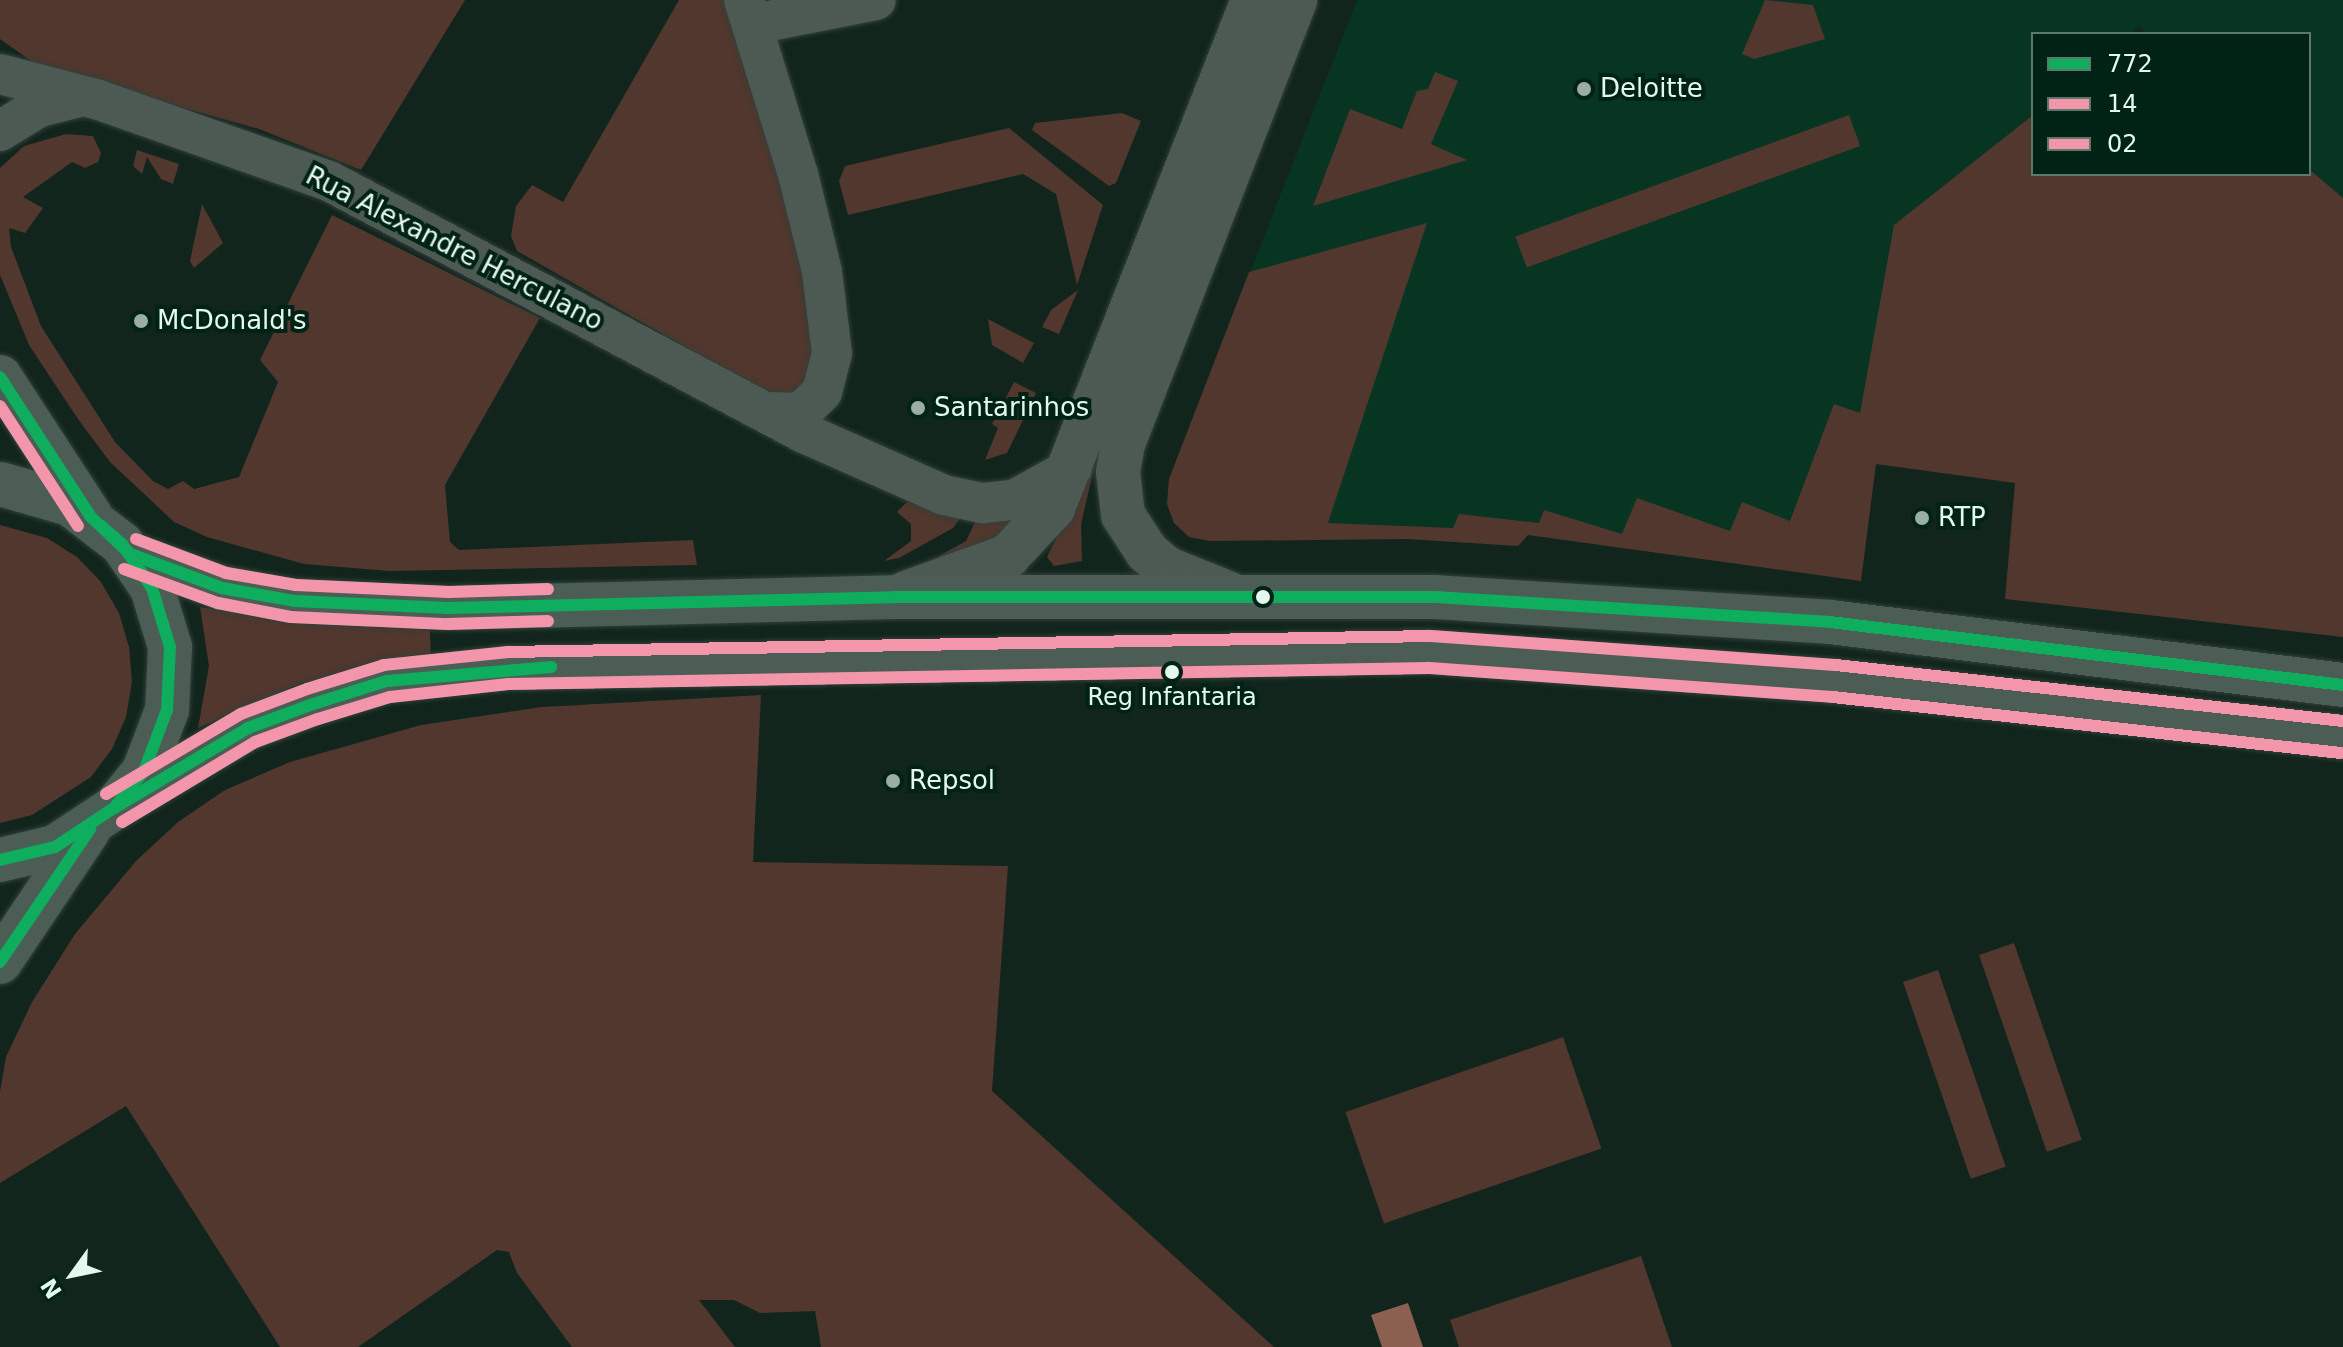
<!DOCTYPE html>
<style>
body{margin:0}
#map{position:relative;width:2343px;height:1347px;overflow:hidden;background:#11251d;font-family:"DejaVu Sans",sans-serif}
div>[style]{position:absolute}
.built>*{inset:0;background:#083422}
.green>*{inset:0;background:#51372d;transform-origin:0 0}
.water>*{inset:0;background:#8c6051}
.roads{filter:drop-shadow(0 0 2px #32403a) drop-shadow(0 0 2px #32403a)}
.minor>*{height:40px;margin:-20px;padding:0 20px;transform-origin:20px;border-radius:20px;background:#4c5a53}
.tertiary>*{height:44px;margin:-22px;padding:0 22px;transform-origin:22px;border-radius:22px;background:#4c5a53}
.primary>*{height:44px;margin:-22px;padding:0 22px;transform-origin:22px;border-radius:22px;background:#4b5d55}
.bus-1>*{height:12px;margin:-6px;padding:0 6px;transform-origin:6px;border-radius:6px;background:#0fad5e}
.bus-2>*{height:12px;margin:-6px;padding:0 6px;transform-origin:6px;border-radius:6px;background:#f496ab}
.bus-3>*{height:12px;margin:-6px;padding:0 6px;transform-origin:6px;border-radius:6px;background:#f496ab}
.dots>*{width:22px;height:22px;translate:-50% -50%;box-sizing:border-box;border:4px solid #002315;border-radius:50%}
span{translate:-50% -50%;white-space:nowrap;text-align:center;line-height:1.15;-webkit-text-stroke:8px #002315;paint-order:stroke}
.bus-label{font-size:24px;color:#e4f8ed}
.poi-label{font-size:26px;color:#e4f8ed}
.left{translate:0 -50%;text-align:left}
.street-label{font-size:26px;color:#e4f8ed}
.legend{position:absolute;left:2031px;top:32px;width:280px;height:144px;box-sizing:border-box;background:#002315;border:2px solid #5b786b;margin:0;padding:10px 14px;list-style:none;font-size:24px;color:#e4f8ed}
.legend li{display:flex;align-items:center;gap:16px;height:40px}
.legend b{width:40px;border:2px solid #5b786b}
.north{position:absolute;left:32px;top:1235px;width:80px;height:80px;-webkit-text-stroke:6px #002315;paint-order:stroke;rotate:237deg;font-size:22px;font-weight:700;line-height:32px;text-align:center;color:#e4f8ed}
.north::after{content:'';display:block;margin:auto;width:28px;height:36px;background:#e4f8ed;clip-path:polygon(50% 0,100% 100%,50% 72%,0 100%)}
</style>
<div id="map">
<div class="built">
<div style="clip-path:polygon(1357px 0,2343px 0,2343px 198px,2309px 169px,2309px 34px,2147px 34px,2139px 27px,2130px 34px,2033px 34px,2033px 115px,1904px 221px,1861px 581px,1528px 535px,1518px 546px,1407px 539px,1210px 541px,1189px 537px,1174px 523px,1167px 504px,1169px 479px)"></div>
</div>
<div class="green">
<div style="clip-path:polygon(0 0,465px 0,361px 170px,259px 129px,41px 68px,0 39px)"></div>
<div style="clip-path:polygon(679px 0,729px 0,777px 136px,824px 341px,811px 394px,773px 397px,517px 251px,511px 236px,516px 206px,532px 185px,563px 202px)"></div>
<div style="clip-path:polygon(1765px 0,1813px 5px,1825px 39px,1754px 59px,1742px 54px)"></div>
<div style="clip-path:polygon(1435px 72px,1458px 81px,1431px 144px,1467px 160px,1313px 206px,1350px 109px,1402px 129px,1417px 91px,1428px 89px)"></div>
<div style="clip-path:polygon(1122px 113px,1141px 121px,1116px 183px,1109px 186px,1032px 130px,1035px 123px)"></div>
<div style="left:1849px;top:115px;width:33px;height:355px;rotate:70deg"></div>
<div style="clip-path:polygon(2033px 115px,2033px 174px,2309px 174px,2309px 169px,2343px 198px,2343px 637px,2005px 599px,2015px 483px,1876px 464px,1861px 581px,1528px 535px,1518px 546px,1407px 539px,1210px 541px,1189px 537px,1174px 523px,1167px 504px,1169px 479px,1249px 272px,1427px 223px,1328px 523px,1453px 528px,1459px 514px,1539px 523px,1544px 510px,1622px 534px,1637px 498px,1730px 531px,1742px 502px,1790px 521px,1834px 404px,1860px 413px,1894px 225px)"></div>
<div style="clip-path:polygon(1009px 128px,1103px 205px,1077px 285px,1056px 194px,1023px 174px,848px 215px,839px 181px,845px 166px)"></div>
<div style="clip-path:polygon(66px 134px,93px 136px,101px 153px,98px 162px,85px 168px,72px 162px,23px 197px,43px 208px,25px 233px,9px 228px,11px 247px,41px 326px,115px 442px,153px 481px,168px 489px,183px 481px,194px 489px,239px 477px,278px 382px,260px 360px,332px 215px,540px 318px,445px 485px,450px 542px,459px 550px,693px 540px,697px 565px,390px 571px,304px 564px,207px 537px,174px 522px,110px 462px,78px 419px,29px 345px,0 275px,0 168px,24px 146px)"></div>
<div style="clip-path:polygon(137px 150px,179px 164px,173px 184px,161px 179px,147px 157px,142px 174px,133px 166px)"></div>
<div style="clip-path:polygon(202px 204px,223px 243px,194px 268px,190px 261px)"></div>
<div style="clip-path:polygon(1078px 290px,1059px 334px,1042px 327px,1051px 310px)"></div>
<div style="clip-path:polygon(988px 319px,1034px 343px,1023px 363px,992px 345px)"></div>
<div style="clip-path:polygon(1014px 382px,1036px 393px,1007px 453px,985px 460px,998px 428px,992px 424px)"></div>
<div style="clip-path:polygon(1097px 455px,1081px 524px,1082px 561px,1054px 566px,1047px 557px)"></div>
<div style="clip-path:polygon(907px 502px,962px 516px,953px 528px,899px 558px,884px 561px,911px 541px,911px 524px,897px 512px)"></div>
<div style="clip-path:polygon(1021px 516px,1003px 540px,932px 560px,966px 541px,976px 520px)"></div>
<div style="clip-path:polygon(0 525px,47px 538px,77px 557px,101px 582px,119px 613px,129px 647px,132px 682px,126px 717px,112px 749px,91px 777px,32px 815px,0 823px)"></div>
<div style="clip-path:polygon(200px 607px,295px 622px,429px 616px,431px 654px,302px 683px,198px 728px,209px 666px)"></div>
<div style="clip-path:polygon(761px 695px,753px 862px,1008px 866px,992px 1091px,1274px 1347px,821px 1347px,815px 1311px,760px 1313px,734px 1300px,699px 1300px,735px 1347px,572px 1347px,517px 1273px,509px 1252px,497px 1250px,358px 1347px,280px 1347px,126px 1106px,0 1183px,0 1092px,6px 1057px,32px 1002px,75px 934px,136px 861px,178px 822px,225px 790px,290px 762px,421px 725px,542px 707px)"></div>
<div style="left:2014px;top:943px;width:208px;height:37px;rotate:71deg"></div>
<div style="left:1938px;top:970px;width:208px;height:37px;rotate:71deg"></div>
<div style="left:1563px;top:1037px;width:118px;height:230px;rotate:71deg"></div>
<div style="clip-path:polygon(1641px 1256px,1672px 1347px,1459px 1347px,1450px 1320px)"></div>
</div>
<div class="water">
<div style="clip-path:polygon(1408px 1303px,1423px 1347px,1382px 1347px,1371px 1315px)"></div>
</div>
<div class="roads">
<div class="minor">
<div style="left:744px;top:0;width:182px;rotate:72.8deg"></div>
<div style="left:798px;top:174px;width:101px;rotate:76.2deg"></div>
<div style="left:822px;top:272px;width:82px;rotate:83deg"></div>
<div style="left:832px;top:353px;width:40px;rotate:104.4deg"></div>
<div style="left:822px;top:392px;width:30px;rotate:136deg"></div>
<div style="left:800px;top:413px;width:32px;rotate:-178deg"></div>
<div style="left:754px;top:24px;width:124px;rotate:-11.1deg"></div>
<div style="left:0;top:74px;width:102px;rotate:14.7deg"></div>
<div style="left:99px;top:100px;width:244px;rotate:19.4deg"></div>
<div style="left:329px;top:181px;width:538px;rotate:27.95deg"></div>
<div style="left:804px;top:433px;width:153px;rotate:23.9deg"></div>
<div style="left:944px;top:495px;width:40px;rotate:12deg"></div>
<div style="left:983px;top:503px;width:31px;rotate:-6deg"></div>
<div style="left:1014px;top:500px;width:66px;rotate:-28.9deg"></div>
<div style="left:0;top:131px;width:46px;rotate:-31.6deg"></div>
<div style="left:39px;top:107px;width:38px;rotate:-14deg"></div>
</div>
<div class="tertiary">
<div style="left:906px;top:593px;width:109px;rotate:-19.9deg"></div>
<div style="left:1008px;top:556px;width:66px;rotate:-46.8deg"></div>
<div style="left:1053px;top:508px;width:546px;rotate:-68.51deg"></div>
<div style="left:1230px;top:594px;width:69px;rotate:-157.9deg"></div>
<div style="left:1166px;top:568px;width:25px;rotate:-140deg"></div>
<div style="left:1147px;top:552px;width:44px;rotate:-123deg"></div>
<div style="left:1123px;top:515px;width:43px;rotate:-96.6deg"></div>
<div style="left:1118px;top:472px;width:28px;rotate:-80deg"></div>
<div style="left:1123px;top:444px;width:476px;rotate:-68.8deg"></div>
</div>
<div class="primary">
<div style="left:0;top:377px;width:165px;rotate:56.9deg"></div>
<div style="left:0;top:484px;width:73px;rotate:15.9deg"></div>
<div style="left:70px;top:504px;width:66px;rotate:37.6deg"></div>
<div style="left:122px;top:544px;width:53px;rotate:55.7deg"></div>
<div style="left:152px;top:588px;width:62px;rotate:73deg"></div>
<div style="left:170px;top:647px;width:63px;rotate:92.7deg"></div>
<div style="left:167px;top:710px;width:65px;rotate:110.7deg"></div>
<div style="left:144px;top:771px;width:48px;rotate:129deg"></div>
<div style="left:114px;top:808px;width:71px;rotate:146.5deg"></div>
<div style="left:55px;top:847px;width:57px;rotate:166.7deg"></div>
<div style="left:130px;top:554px;width:98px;rotate:20.3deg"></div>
<div style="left:222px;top:588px;width:73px;rotate:10.2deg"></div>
<div style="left:294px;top:601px;width:155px;rotate:2.6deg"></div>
<div style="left:449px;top:608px;width:445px;rotate:-1.4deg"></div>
<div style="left:894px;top:597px;width:541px"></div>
<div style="left:1435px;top:597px;width:396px;rotate:3.6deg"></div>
<div style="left:1830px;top:622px;width:517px;rotate:7deg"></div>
<div style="left:114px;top:808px;width:156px;rotate:-30.8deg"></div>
<div style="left:248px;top:728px;width:69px;rotate:-20.3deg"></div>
<div style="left:313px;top:704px;width:77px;rotate:-17.3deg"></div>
<div style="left:387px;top:681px;width:121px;rotate:-6.2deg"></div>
<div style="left:507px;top:668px;width:922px;rotate:-0.99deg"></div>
<div style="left:1429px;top:652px;width:406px;rotate:4.1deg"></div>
<div style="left:1834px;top:681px;width:512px;rotate:6.28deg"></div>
<div style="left:0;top:962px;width:158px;rotate:-56.1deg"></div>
</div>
</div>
<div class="bus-1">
<div style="left:0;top:377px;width:167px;rotate:57deg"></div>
<div style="left:91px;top:517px;width:54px;rotate:43.5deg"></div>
<div style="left:130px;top:554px;width:98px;rotate:20.3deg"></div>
<div style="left:222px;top:588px;width:73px;rotate:10.2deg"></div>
<div style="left:294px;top:601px;width:155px;rotate:2.6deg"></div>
<div style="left:449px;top:608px;width:445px;rotate:-1.4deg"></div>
<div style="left:894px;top:597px;width:541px"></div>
<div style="left:1435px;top:597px;width:396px;rotate:3.6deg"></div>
<div style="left:1830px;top:622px;width:517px;rotate:7deg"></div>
<div style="left:114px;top:808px;width:156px;rotate:-30.8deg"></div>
<div style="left:248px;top:728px;width:69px;rotate:-20.3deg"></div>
<div style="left:313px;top:704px;width:77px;rotate:-17.3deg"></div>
<div style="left:387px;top:681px;width:165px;rotate:-4.9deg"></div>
<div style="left:0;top:860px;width:57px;rotate:-13.3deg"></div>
<div style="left:55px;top:847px;width:71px;rotate:-33.5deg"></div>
<div style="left:114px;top:808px;width:48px;rotate:-51deg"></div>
<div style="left:144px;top:771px;width:65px;rotate:-69.3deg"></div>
<div style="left:167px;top:710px;width:63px;rotate:-87.3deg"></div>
<div style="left:170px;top:647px;width:62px;rotate:-107deg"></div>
<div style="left:152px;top:588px;width:53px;rotate:-124.3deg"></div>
<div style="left:122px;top:544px;width:28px;rotate:-139deg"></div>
<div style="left:0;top:962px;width:161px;rotate:-55.9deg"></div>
</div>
<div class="bus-2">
<div style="left:0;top:406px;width:143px;rotate:57deg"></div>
<div style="left:124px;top:569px;width:100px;rotate:19.9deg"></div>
<div style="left:218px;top:603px;width:74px;rotate:10.9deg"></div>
<div style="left:291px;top:617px;width:157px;rotate:2.6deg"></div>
<div style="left:448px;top:624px;width:100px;rotate:-1.7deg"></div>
<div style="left:122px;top:822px;width:155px;rotate:-31deg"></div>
<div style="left:255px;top:742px;width:67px;rotate:-20.1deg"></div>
<div style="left:318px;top:719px;width:75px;rotate:-17deg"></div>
<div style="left:390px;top:697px;width:119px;rotate:-6.3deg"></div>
<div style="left:508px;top:684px;width:921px;rotate:-1deg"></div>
<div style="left:1429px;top:668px;width:405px;rotate:4.1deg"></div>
<div style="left:1833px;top:697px;width:511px;rotate:6.29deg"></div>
</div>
<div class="bus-3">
<div style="left:136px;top:539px;width:96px;rotate:20.7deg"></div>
<div style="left:226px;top:573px;width:71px;rotate:9.7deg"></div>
<div style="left:296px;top:585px;width:153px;rotate:2.6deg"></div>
<div style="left:449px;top:592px;width:99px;rotate:-1.7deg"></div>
<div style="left:106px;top:794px;width:157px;rotate:-30.7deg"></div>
<div style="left:241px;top:714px;width:71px;rotate:-20.7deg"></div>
<div style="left:307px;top:689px;width:81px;rotate:-17.3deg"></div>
<div style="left:384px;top:665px;width:124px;rotate:-6deg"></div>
<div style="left:507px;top:652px;width:923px;rotate:-0.99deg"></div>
<div style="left:1430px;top:636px;width:407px;rotate:4.1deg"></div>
<div style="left:1836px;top:665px;width:510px;rotate:6.3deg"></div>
</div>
<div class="dots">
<div style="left:1584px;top:89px;background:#9aaea4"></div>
<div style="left:141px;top:321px;background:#9aaea4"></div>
<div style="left:918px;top:408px;background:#9aaea4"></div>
<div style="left:1922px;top:518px;background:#9aaea4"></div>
<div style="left:1263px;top:597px;background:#e4f8ed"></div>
<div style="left:1172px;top:672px;background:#e4f8ed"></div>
<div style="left:893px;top:781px;background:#9aaea4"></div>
</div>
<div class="bus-label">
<span style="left:1172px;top:698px">Reg Infantaria</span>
</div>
<div class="poi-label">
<span class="left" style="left:1600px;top:89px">Deloitte</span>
<span class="left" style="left:157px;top:321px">McDonald's</span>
<span class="left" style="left:934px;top:408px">Santarinhos</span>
<span class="left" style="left:1938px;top:518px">RTP</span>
<span class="left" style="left:909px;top:781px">Repsol</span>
</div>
<div class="street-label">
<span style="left:454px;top:249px;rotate:27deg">Rua Alexandre Herculano</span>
</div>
<ul class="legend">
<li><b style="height:10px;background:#0fad5e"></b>772</li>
<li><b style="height:10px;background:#f496ab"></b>14</li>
<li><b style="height:10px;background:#f496ab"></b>02</li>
</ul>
<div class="north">N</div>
</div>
